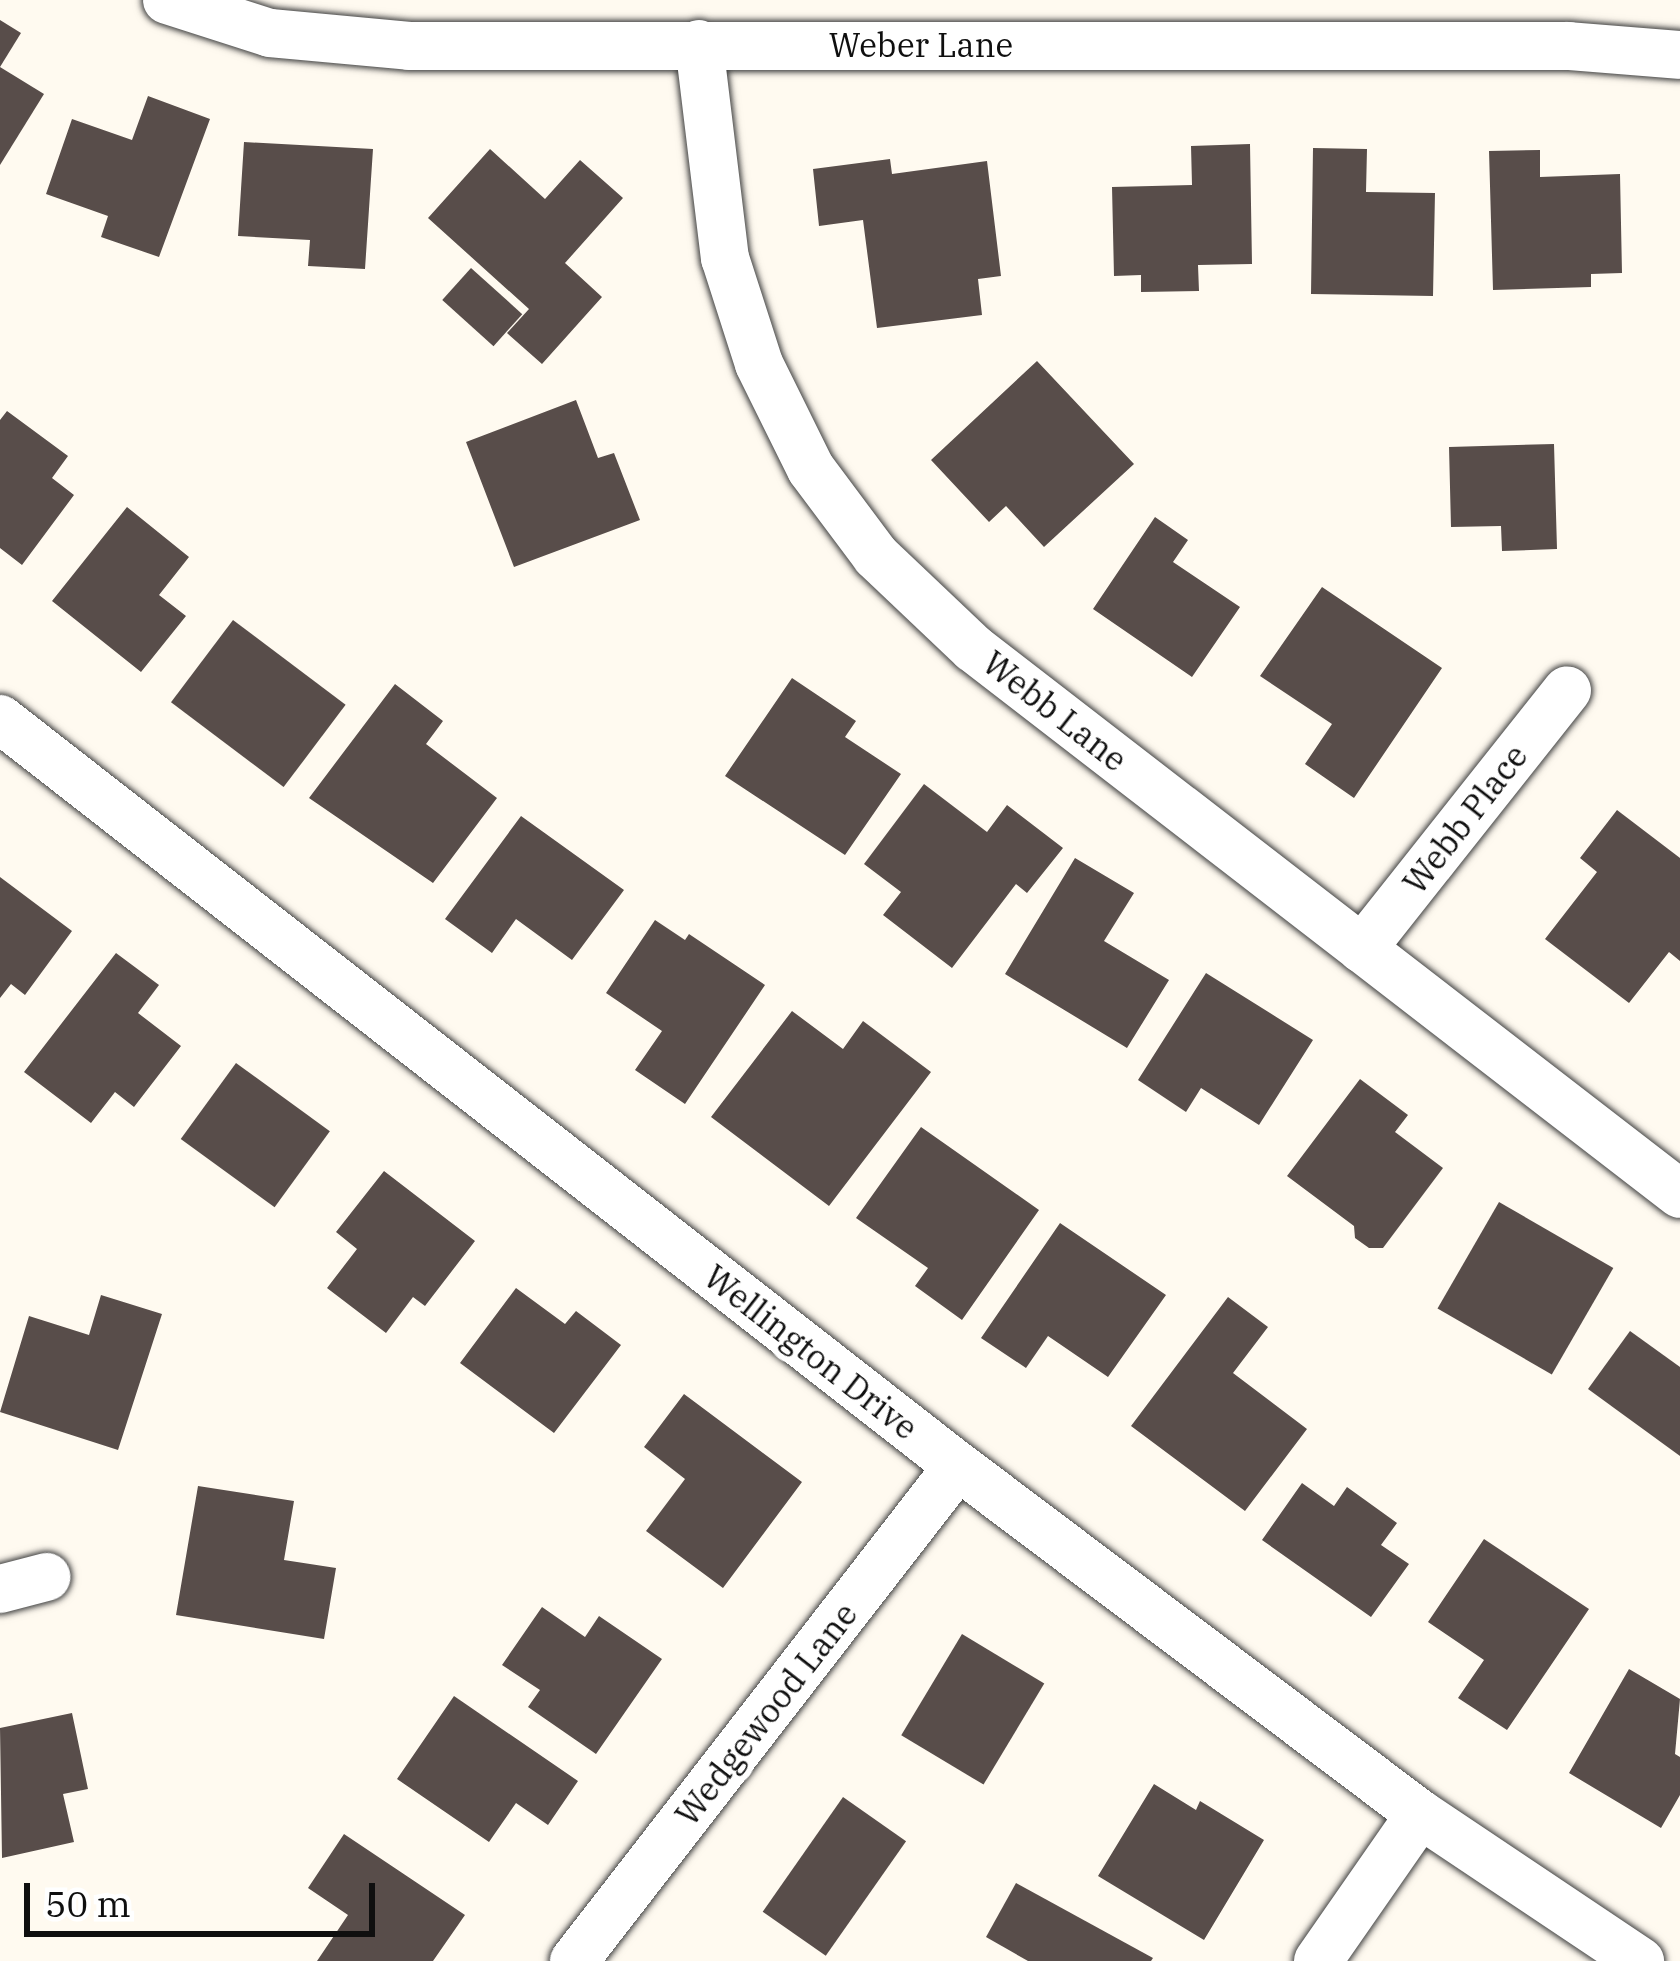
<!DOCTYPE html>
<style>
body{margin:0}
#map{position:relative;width:1680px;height:1961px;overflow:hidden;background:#fffaf0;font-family:"IBM Plex Serif",serif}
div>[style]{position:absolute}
.building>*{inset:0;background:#584d4a;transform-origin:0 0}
.roads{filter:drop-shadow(0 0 3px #424242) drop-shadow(0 0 3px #424242)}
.street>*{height:48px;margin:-24px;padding:0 24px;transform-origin:24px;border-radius:24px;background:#fff}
span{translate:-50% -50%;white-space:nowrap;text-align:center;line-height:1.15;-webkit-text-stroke:12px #fff;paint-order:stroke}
.street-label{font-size:33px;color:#0f0f0f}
.scale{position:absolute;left:24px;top:1883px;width:351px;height:54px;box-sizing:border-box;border:6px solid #0f0f0f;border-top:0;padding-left:15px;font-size:36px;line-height:42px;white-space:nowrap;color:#0f0f0f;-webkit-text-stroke:9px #fff;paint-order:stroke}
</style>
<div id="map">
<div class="building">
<div style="clip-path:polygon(0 20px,21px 33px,0 67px)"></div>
<div style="clip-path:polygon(0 67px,44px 94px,0 165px)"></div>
<div style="clip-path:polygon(148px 96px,210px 119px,159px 257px,101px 237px,108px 216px,46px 194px,72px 119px,132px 140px)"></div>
<div style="clip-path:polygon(244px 142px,373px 149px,365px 269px,308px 266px,310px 240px,238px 236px)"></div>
<div style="clip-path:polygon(1250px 144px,1252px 264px,1198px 265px,1199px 291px,1141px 292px,1141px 275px,1114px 276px,1112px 187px,1192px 185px,1191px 146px)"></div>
<div style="clip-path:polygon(1313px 148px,1367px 149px,1366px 192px,1435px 193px,1433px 296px,1311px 294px)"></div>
<div style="clip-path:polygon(490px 149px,545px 199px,580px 160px,623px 198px,565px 263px,602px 297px,542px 364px,507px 333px,529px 309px,428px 218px)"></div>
<div style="clip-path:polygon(1540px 150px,1540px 177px,1620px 174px,1622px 273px,1591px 274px,1591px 287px,1493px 290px,1489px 151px)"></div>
<div style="clip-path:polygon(890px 159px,892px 174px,987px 161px,1001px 276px,978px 279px,982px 315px,877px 328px,863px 220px,819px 226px,813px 169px)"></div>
<div style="left:471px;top:268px;width:69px;height:43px;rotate:42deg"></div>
<div style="clip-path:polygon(1037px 361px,1134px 464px,1044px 547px,1006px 506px,989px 522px,931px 460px)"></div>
<div style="clip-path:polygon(576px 400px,598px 458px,614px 453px,640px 520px,514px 567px,466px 442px)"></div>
<div style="clip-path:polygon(7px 411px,68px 456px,52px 478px,74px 495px,22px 565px,0 548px,0 420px)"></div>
<div style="clip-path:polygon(1554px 444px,1557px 549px,1502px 551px,1501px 526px,1451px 527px,1449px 447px)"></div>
<div style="clip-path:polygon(127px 507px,189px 557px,159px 595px,186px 616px,141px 672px,52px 601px)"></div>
<div style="clip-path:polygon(1155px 517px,1188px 540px,1173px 562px,1240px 607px,1192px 677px,1093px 609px)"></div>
<div style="clip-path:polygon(1322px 587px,1442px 668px,1354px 798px,1305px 764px,1332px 724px,1260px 676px)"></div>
<div style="left:233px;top:620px;width:141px;height:103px;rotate:37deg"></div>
<div style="clip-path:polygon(792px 678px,856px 721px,845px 737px,901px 774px,845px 855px,725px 776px)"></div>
<div style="clip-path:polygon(395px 684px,443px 721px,426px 744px,497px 798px,433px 883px,309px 798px)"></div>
<div style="clip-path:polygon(924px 784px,987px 832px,1007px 805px,1063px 848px,1027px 893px,1016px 884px,952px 968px,883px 915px,901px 892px,864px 864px)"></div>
<div style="clip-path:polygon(1617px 810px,1680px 858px,1680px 961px,1669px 952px,1629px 1003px,1545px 939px,1597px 872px,1580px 858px)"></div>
<div style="clip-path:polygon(521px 816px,624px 890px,572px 960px,516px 919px,492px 953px,445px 919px)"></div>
<div style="clip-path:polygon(1075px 858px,1134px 893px,1104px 941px,1169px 980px,1127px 1048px,1005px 974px)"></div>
<div style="clip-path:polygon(0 877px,72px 931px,25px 995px,11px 984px,0 998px)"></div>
<div style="clip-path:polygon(655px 920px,685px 940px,689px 934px,765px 985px,685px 1104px,635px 1070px,662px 1031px,606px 993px)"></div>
<div style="clip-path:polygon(116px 953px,159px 985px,138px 1013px,181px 1046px,134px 1107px,115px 1092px,91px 1123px,24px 1072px)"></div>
<div style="clip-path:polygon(1206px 973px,1313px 1040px,1259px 1125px,1201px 1088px,1186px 1112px,1138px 1080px)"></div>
<div style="clip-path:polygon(792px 1011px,843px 1049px,863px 1021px,931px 1072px,829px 1206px,711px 1117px)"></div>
<div style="left:236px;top:1063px;width:116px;height:94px;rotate:36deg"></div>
<div style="clip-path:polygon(1360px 1079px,1408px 1115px,1395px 1132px,1443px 1168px,1383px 1248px,1369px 1248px,1355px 1238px,1354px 1226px,1287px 1176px)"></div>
<div style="clip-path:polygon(921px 1127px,1039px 1210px,962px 1320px,915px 1286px,928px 1268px,856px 1218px)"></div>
<div style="clip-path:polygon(384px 1171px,475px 1241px,425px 1306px,413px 1297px,386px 1333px,327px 1288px,357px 1249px,336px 1232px)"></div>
<div style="left:1499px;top:1202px;width:132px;height:123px;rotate:30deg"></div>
<div style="clip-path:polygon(1060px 1223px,1166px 1295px,1108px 1377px,1048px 1336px,1026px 1368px,981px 1338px)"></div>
<div style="clip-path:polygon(516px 1288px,565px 1324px,576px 1311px,621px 1345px,554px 1433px,460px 1363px)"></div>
<div style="clip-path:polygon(101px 1295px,162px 1314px,118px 1450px,0 1412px,29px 1316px,89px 1335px)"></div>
<div style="clip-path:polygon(1228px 1297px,1268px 1327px,1233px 1373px,1307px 1429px,1245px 1511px,1131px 1426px)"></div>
<div style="clip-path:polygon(1630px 1331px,1680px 1367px,1680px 1456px,1588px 1389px)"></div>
<div style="clip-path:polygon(684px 1394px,802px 1482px,723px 1588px,646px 1531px,685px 1479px,644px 1447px)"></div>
<div style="clip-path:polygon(1302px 1483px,1334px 1506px,1347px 1487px,1397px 1523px,1381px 1545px,1409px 1564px,1371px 1617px,1262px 1540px)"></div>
<div style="clip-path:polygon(198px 1486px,294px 1501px,284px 1560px,336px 1568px,324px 1639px,176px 1615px)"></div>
<div style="clip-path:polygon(1484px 1539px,1589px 1609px,1507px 1730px,1458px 1698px,1484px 1660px,1428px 1622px)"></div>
<div style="clip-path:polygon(542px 1607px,585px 1637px,599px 1616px,662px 1659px,596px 1754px,528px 1707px,540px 1690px,502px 1665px)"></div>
<div style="left:962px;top:1634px;width:96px;height:118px;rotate:31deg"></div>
<div style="clip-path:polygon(1629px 1669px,1680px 1699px,1675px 1754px,1680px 1757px,1680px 1795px,1661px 1828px,1569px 1773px)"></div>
<div style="clip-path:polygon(454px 1696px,578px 1781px,548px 1825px,516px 1803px,489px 1842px,397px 1779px)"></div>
<div style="clip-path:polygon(72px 1713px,88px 1789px,63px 1794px,74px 1842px,2px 1858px,0 1728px)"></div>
<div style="clip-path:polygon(1154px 1784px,1196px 1810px,1200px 1801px,1264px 1840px,1204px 1940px,1098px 1876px)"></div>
<div style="left:843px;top:1797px;width:77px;height:140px;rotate:35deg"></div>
<div style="clip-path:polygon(344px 1834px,465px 1915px,433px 1961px,317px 1961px,348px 1915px,308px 1888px)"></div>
<div style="clip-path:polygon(1016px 1883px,1153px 1958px,1151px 1961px,1028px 1961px,986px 1937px)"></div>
</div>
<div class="roads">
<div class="street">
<div style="left:167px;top:0;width:108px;rotate:17.8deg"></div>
<div style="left:270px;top:33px;width:140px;rotate:5.3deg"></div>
<div style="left:409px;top:46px;width:1160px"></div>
<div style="left:1569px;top:46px;width:111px;rotate:4.6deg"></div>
<div style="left:699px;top:44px;width:216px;rotate:83.1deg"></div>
<div style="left:725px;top:258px;width:111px;rotate:72.2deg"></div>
<div style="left:759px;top:364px;width:117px;rotate:63.7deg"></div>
<div style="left:811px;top:469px;width:109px;rotate:53.2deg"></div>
<div style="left:876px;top:556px;width:134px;rotate:43.5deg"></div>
<div style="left:973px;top:648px;width:893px;rotate:37.68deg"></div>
<div style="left:0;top:719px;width:1215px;rotate:37.95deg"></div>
<div style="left:958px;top:1466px;width:578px;rotate:36.99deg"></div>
<div style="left:1420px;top:1814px;width:265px;rotate:33.8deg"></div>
<div style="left:1362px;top:949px;width:330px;rotate:-51.6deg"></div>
<div style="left:0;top:1589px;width:48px;rotate:-14.6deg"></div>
<div style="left:574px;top:1961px;width:626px;rotate:-52.2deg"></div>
<div style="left:1318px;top:1961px;width:179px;rotate:-55.2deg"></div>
</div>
</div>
<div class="street-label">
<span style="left:921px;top:45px">Weber Lane</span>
<span style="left:1055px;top:711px;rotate:38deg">Webb Lane</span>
<span style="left:1465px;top:819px;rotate:-52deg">Webb Place</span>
<span style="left:811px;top:1352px;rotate:38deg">Wellington Drive</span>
<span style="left:766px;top:1714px;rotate:-52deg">Wedgewood Lane</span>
</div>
<div class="scale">50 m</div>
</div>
